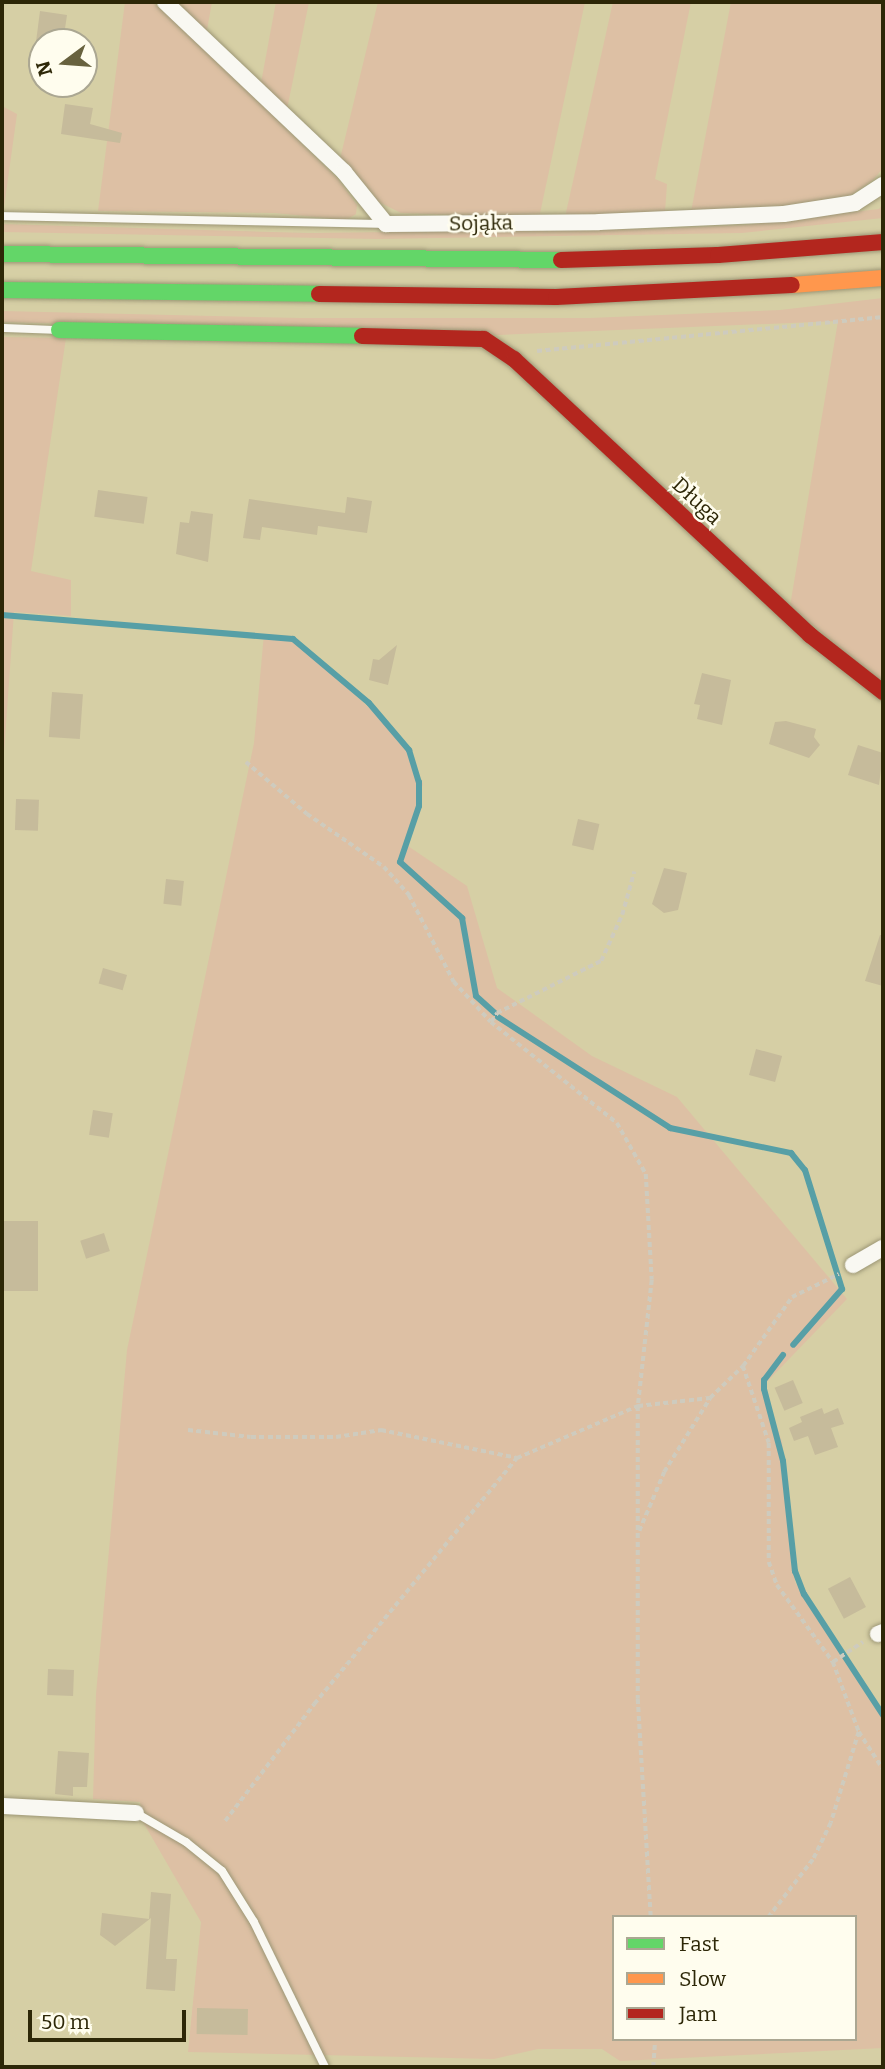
<!DOCTYPE html>
<meta charset="utf-8">
<style>
body{margin:0}
#map{position:relative;width:885px;height:2069px;overflow:hidden;background:#d6cfa5;font-family:Bitter,serif}
div>[style]{position:absolute}
.green>*{inset:0;background:#ddc0a4}
.stream>*{height:6px;margin:-3px;padding:0 3px;transform-origin:3px;border-radius:3px;background:#579fa6}
.building>*{inset:0;background:#c6bb9b;transform-origin:0 0}
.path>*{height:3.5px;margin-top:-1.75px;transform-origin:0;background:repeating-linear-gradient(90deg,#cecbbe 0 5px,transparent 0 8.5px)}
.roads{filter:drop-shadow(0 0 2px #9c9675) drop-shadow(0 0 2px #9c9675)}
.lane>*{height:8px;margin:-4px;padding:0 4px;transform-origin:4px;border-radius:4px;background:#f9f8f2}
.street>*{height:16px;margin:-8px;padding:0 8px;transform-origin:8px;border-radius:8px;background:#f9f8f2}
.fast>*{height:16px;margin:-8px;padding:0 8px;transform-origin:8px;border-radius:8px;background:#63d668}
.slow>*{height:16px;margin:-8px;padding:0 8px;transform-origin:8px;border-radius:8px;background:#ff974d}
.jam>*{height:16px;margin:-8px;padding:0 8px;transform-origin:8px;border-radius:8px;background:#b3261e}
span{translate:-50% -50%;white-space:nowrap;text-align:center;line-height:1.15;-webkit-text-stroke:5px #fffdee;paint-order:stroke}
.street-label{font-size:21px;color:#2d2707}
.frame{position:absolute;inset:0;border:4px solid #2d2707;pointer-events:none}
.legend{position:absolute;left:612px;top:1915px;width:245px;height:126px;box-sizing:border-box;background:#fffdee;border:2px solid #aba792;margin:0;padding:9px 12px;list-style:none;font-size:21px;color:#2d2707}
.legend li{display:flex;align-items:center;gap:14px;height:35px}
.legend b{width:35px;border:2px solid #aba792}
.north{position:absolute;left:28px;top:28px;width:70px;height:70px;box-sizing:border-box;background:#fffdee;border:2px solid #aba792;border-radius:50%;rotate:254deg;font-size:19px;font-weight:700;line-height:28px;text-align:center;color:#2d2707}
.north::after{content:'';display:block;margin:auto;width:24px;height:32px;background:#68623e;clip-path:polygon(50% 0,100% 100%,50% 72%,0 100%)}
.scale{position:absolute;left:28px;top:2010px;width:158px;height:32px;box-sizing:border-box;border:4px solid #2d2707;border-top:0;padding-left:9px;font-size:21px;line-height:24px;white-space:nowrap;color:#2d2707;-webkit-text-stroke:5px #fffdee;paint-order:stroke}
</style>
<div id="map">
<div class="green">
<div style="clip-path:polygon(125px 2px,152px 2px,179px 24px,338px 179px,357px 205px,356px 214px,346px 220px,275px 213px,98px 211px)"></div>
<div style="clip-path:polygon(173px 2px,212px 2px,207px 30px,180px 7px)"></div>
<div style="clip-path:polygon(276px 2px,309px 2px,287px 109px,261px 83px)"></div>
<div style="clip-path:polygon(378px 2px,585px 2px,539px 218px,401px 213px,375px 200px,340px 159px)"></div>
<div style="clip-path:polygon(613px 2px,691px 2px,655px 179px,667px 184px,665px 212px,565px 217px)"></div>
<div style="clip-path:polygon(731px 2px,883px 2px,883px 168px,873px 180px,851px 195px,823px 205px,691px 212px)"></div>
<div style="clip-path:polygon(2px 106px,17px 114px,4px 207px,2px 207px)"></div>
<div style="clip-path:polygon(883px 203px,883px 218px,742px 233px,378px 239px,2px 232px,2px 224px,308px 233px,654px 229px,746px 225px,879px 209px)"></div>
<div style="clip-path:polygon(883px 298px,883px 684px,790px 606px,838px 321px,498px 335px,2px 322px,2px 311px,300px 318px,590px 318px,780px 310px)"></div>
<div style="clip-path:polygon(2px 337px,66px 338px,31px 571px,71px 580px,71px 616px,14px 612px,2px 781px)"></div>
<div style="clip-path:polygon(evenodd,264px 634px,293px 636px,402px 739px,423px 784px,405px 844px,467px 886px,497px 988px,592px 1056px,677px 1097px,847px 1299px,763px 1386px,782px 1442px,795px 1582px,883px 1716px,883px 2048px,620px 2061px,602px 2049px,538px 2049px,494px 2059px,188px 2052px,201px 1922px,143px 1822px,140px 1802px,93px 1799px,96px 1694px,127px 1350px,254px 743px,264px 634px,614px 1917px,855px 1917px,855px 2039px,614px 2039px,614px 1917px)"></div>
</div>
<div class="stream">
<div style="left:2px;top:615px;width:292px;rotate:4.7deg"></div>
<div style="left:293px;top:639px;width:99px;rotate:40.1deg"></div>
<div style="left:369px;top:703px;width:62px;rotate:49.6deg"></div>
<div style="left:409px;top:750px;width:34px;rotate:73deg"></div>
<div style="left:419px;top:782px;width:24px;rotate:90deg"></div>
<div style="left:419px;top:806px;width:59px;rotate:108.7deg"></div>
<div style="left:400px;top:862px;width:84px;rotate:42.1deg"></div>
<div style="left:462px;top:918px;width:79px;rotate:79.8deg"></div>
<div style="left:476px;top:996px;width:25px;rotate:42deg"></div>
<div style="left:498px;top:1017px;width:205px;rotate:32.8deg"></div>
<div style="left:670px;top:1128px;width:124px;rotate:11.7deg"></div>
<div style="left:791px;top:1153px;width:22px;rotate:51deg"></div>
<div style="left:805px;top:1170px;width:125px;rotate:72.7deg"></div>
<div style="left:842px;top:1289px;width:74px;rotate:131.2deg"></div>
<div style="left:783px;top:1355px;width:31px;rotate:127deg"></div>
<div style="left:764px;top:1380px;width:9px;rotate:90deg"></div>
<div style="left:764px;top:1389px;width:74px;rotate:75.2deg"></div>
<div style="left:783px;top:1461px;width:111px;rotate:83.8deg"></div>
<div style="left:795px;top:1571px;width:25px;rotate:69deg"></div>
<div style="left:804px;top:1594px;width:145px;rotate:56.9deg"></div>
</div>
<div class="building">
<div style="clip-path:polygon(40px 11px,67px 15px,63px 42px,36px 42px)"></div>
<div style="clip-path:polygon(65px 104px,93px 108px,90px 124px,122px 133px,120px 143px,61px 134px)"></div>
<div style="left:98px;top:490px;width:50px;height:27px;rotate:8deg"></div>
<div style="clip-path:polygon(347px 497px,372px 501px,367px 533px,318px 526px,317px 535px,262px 527px,260px 540px,243px 538px,249px 499px,345px 513px)"></div>
<div style="clip-path:polygon(191px 511px,213px 514px,208px 562px,176px 554px,180px 522px,189px 523px)"></div>
<div style="clip-path:polygon(397px 645px,388px 685px,369px 680px,373px 659px,379px 660px)"></div>
<div style="clip-path:polygon(702px 673px,731px 680px,722px 725px,697px 719px,700px 705px,694px 704px)"></div>
<div style="left:52px;top:692px;width:31px;height:45px;rotate:4deg"></div>
<div style="clip-path:polygon(786px 721px,816px 729px,814px 737px,820px 745px,809px 758px,769px 744px,775px 722px)"></div>
<div style="clip-path:polygon(858px 745px,883px 753px,879px 785px,848px 775px)"></div>
<div style="left:16px;top:799px;width:23px;height:31px;rotate:2deg"></div>
<div style="left:578px;top:819px;width:22px;height:27px;rotate:13deg"></div>
<div style="clip-path:polygon(664px 868px,687px 873px,678px 910px,664px 913px,652px 904px)"></div>
<div style="left:166px;top:879px;width:18px;height:25px;rotate:6deg"></div>
<div style="clip-path:polygon(880px 935px,883px 935px,883px 986px,865px 981px)"></div>
<div style="left:103px;top:968px;width:25px;height:16px;rotate:16deg"></div>
<div style="left:756px;top:1049px;width:27px;height:27px;rotate:15deg"></div>
<div style="left:93px;top:1110px;width:20px;height:25px;rotate:9deg"></div>
<div style="left:2px;top:1221px;width:36px;height:70px"></div>
<div style="left:104px;top:1233px;width:19px;height:25px;rotate:72deg"></div>
<div style="left:793px;top:1380px;width:25px;height:20px;rotate:67deg"></div>
<div style="clip-path:polygon(822px 1408px,824px 1414px,838px 1408px,844px 1424px,831px 1428px,838px 1447px,815px 1455px,808px 1436px,794px 1441px,789px 1428px,802px 1422px,800px 1417px)"></div>
<div style="left:850px;top:1577px;width:34px;height:25px;rotate:62deg"></div>
<div style="left:48px;top:1669px;width:26px;height:26px;rotate:2deg"></div>
<div style="clip-path:polygon(58px 1751px,89px 1753px,87px 1787px,73px 1787px,73px 1796px,55px 1794px)"></div>
<div style="clip-path:polygon(151px 1892px,171px 1894px,166px 1959px,177px 1959px,175px 1991px,146px 1989px,151px 1918px,115px 1946px,100px 1935px,102px 1913px,149px 1919px)"></div>
<div style="left:197px;top:2008px;width:51px;height:26px;rotate:1deg"></div>
</div>
<div class="path">
<div style="left:537px;top:351px;width:348px;rotate:-5.6deg"></div>
<div style="left:246px;top:762px;width:80px;rotate:40.4deg"></div>
<div style="left:307px;top:814px;width:93px;rotate:34.5deg"></div>
<div style="left:384px;top:867px;width:38px;rotate:48deg"></div>
<div style="left:409px;top:895px;width:98px;rotate:62.7deg"></div>
<div style="left:454px;top:982px;width:54px;rotate:47.2deg"></div>
<div style="left:491px;top:1022px;width:161px;rotate:38.7deg"></div>
<div style="left:617px;top:1123px;width:59px;rotate:60.4deg"></div>
<div style="left:646px;top:1174px;width:106px;rotate:86.8deg"></div>
<div style="left:652px;top:1280px;width:127px;rotate:96.3deg"></div>
<div style="left:638px;top:1406px;width:293px;rotate:90deg"></div>
<div style="left:638px;top:1699px;width:218px;rotate:86.6deg"></div>
<div style="left:491px;top:1022px;width:11px;rotate:-56deg"></div>
<div style="left:497px;top:1013px;width:116px;rotate:-26.6deg"></div>
<div style="left:601px;top:961px;width:51px;rotate:-65.5deg"></div>
<div style="left:622px;top:915px;width:45px;rotate:-74.4deg"></div>
<div style="left:743px;top:1366px;width:81px;rotate:71.3deg"></div>
<div style="left:769px;top:1443px;width:119px;rotate:90deg"></div>
<div style="left:769px;top:1562px;width:24px;rotate:71deg"></div>
<div style="left:777px;top:1585px;width:95px;rotate:54deg"></div>
<div style="left:833px;top:1662px;width:75px;rotate:69.6deg"></div>
<div style="left:859px;top:1732px;width:95px;rotate:107.1deg"></div>
<div style="left:831px;top:1823px;width:41px;rotate:115.9deg"></div>
<div style="left:813px;top:1860px;width:72px;rotate:127.7deg"></div>
<div style="left:188px;top:1430px;width:63px;rotate:6.3deg"></div>
<div style="left:251px;top:1437px;width:85px"></div>
<div style="left:336px;top:1437px;width:46px;rotate:-8.8deg"></div>
<div style="left:381px;top:1430px;width:139px;rotate:11.6deg"></div>
<div style="left:517px;top:1458px;width:132px;rotate:-23.3deg"></div>
<div style="left:638px;top:1406px;width:72px;rotate:-6.3deg"></div>
<div style="left:639px;top:1531px;width:64px;rotate:-67deg"></div>
<div style="left:664px;top:1472px;width:87px;rotate:-58.1deg"></div>
<div style="left:710px;top:1398px;width:46px;rotate:-44.1deg"></div>
<div style="left:743px;top:1366px;width:85px;rotate:-54.6deg"></div>
<div style="left:792px;top:1297px;width:52px;rotate:-26.1deg"></div>
<div style="left:833px;top:1662px;width:36px;rotate:-34deg"></div>
<div style="left:859px;top:1732px;width:44px;rotate:57deg"></div>
<div style="left:225px;top:1821px;width:147px;rotate:-52.7deg"></div>
<div style="left:314px;top:1704px;width:319px;rotate:-50.5deg"></div>
<div style="left:653px;top:2067px;width:28px;rotate:-86deg"></div>
</div>
<div class="roads">
<div class="lane">
<div style="left:2px;top:216px;width:384px;rotate:1.2deg"></div>
<div style="left:2px;top:328px;width:54px;rotate:2.1deg"></div>
<div style="left:136px;top:1813px;width:58px;rotate:30.1deg"></div>
<div style="left:186px;top:1842px;width:46px;rotate:38.9deg"></div>
<div style="left:222px;top:1871px;width:60px;rotate:57.9deg"></div>
<div style="left:254px;top:1922px;width:161px;rotate:63.9deg"></div>
</div>
<div class="street">
<div style="left:165px;top:2px;width:247px;rotate:43.5deg"></div>
<div style="left:344px;top:172px;width:67px;rotate:51.1deg"></div>
<div style="left:386px;top:224px;width:213px;rotate:-0.5deg"></div>
<div style="left:599px;top:222px;width:185px;rotate:-2.5deg"></div>
<div style="left:784px;top:214px;width:72px;rotate:-8.8deg"></div>
<div style="left:855px;top:203px;width:33px;rotate:-33deg"></div>
<div style="left:853px;top:1265px;width:34px;rotate:-30deg"></div>
<div style="left:878px;top:1634px;width:5px;rotate:-22deg"></div>
<div style="left:2px;top:1806px;width:134px;rotate:3deg"></div>
</div>
<div class="fast">
<div style="left:2px;top:254px;width:559px;rotate:0.61deg"></div>
<div style="left:2px;top:290px;width:317px;rotate:0.7deg"></div>
<div style="left:59px;top:330px;width:303px;rotate:1.1deg"></div>
</div>
<div class="slow">
<div style="left:792px;top:285px;width:91px;rotate:-4.4deg"></div>
</div>
<div class="jam">
<div style="left:561px;top:260px;width:157px;rotate:-1.8deg"></div>
<div style="left:718px;top:255px;width:166px;rotate:-4.5deg"></div>
<div style="left:319px;top:294px;width:237px;rotate:0.7deg"></div>
<div style="left:556px;top:297px;width:236px;rotate:-2.9deg"></div>
<div style="left:362px;top:336px;width:122px;rotate:1.4deg"></div>
<div style="left:484px;top:339px;width:36px;rotate:34deg"></div>
<div style="left:514px;top:359px;width:405px;rotate:43deg"></div>
<div style="left:810px;top:635px;width:93px;rotate:38deg"></div>
</div>
</div>
<div class="street-label">
<span style="left:481px;top:223px;rotate:-1deg">Sojąka</span>
<span style="left:697px;top:501px;rotate:43deg">Długa</span>
</div>
<div class="frame"></div>
<ul class="legend">
<li><b style="height:9px;background:#63d668"></b>Fast</li>
<li><b style="height:9px;background:#ff974d"></b>Slow</li>
<li><b style="height:9px;background:#b3261e"></b>Jam</li>
</ul>
<div class="north">N</div>
<div class="scale">50 m</div>
</div>
